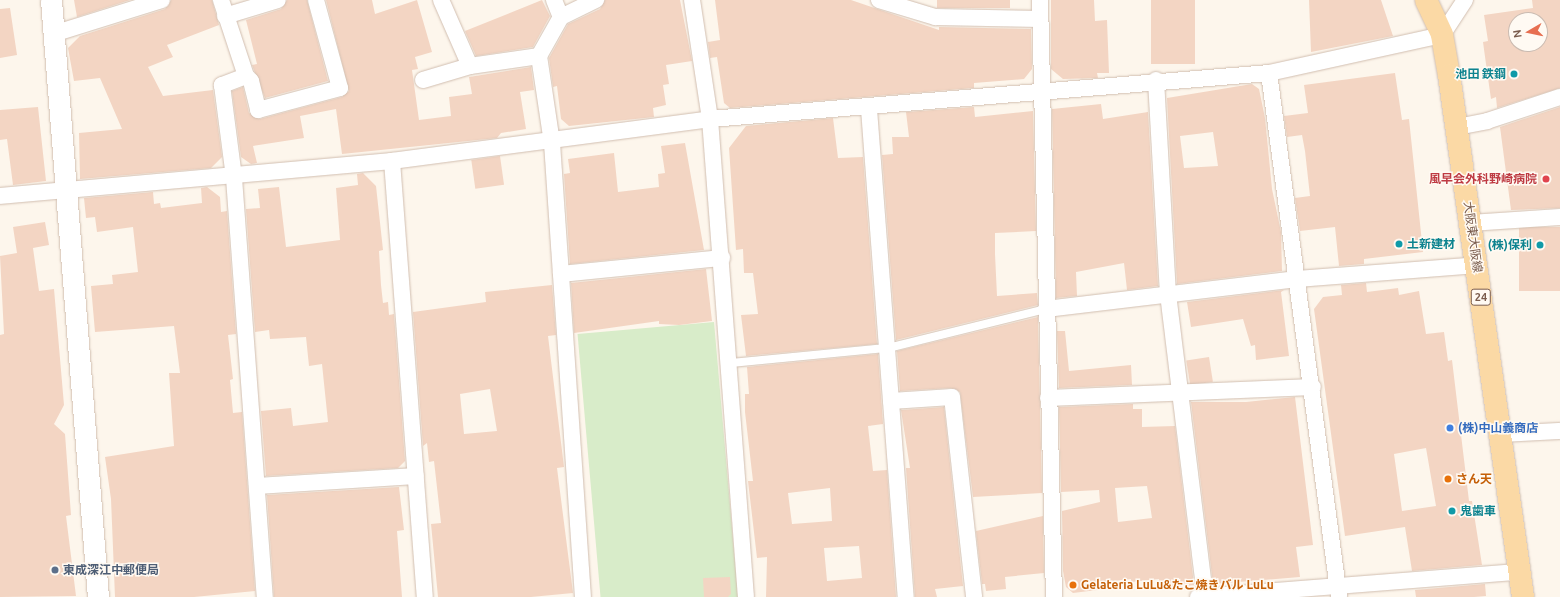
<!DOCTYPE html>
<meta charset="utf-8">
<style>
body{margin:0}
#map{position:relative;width:1560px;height:597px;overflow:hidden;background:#fdf6ec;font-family:Ubuntu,"Noto Sans JP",sans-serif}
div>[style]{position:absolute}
.green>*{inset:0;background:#d8ecc9;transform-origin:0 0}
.building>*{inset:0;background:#f3d5c3;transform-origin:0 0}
.roads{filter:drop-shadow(0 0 1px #d1beb0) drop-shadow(0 0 1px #d1beb0)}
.service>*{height:8px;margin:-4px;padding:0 4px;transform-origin:4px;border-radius:4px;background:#fff}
.minor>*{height:16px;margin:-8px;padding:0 8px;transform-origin:8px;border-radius:8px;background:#fff}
.tertiary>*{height:21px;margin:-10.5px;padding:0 10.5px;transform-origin:10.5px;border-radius:10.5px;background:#fff}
.primary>*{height:22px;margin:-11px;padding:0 11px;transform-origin:11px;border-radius:11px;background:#fbd9a5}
.dots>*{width:11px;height:11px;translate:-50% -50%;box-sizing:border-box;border:2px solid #fffaf3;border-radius:50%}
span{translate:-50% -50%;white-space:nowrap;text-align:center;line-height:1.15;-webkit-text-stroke:3px #fffaf3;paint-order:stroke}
.shield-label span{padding:1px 3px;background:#fffaf3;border:1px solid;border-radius:3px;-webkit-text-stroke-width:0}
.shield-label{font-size:11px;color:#7a5c4d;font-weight:700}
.culture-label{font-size:12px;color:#0d838f;font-weight:700}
.right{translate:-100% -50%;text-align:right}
.left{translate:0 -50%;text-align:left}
.health-label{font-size:12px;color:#be3a42;font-weight:700}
.street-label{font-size:12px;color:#7a5c4d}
.shop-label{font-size:12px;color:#366cbe;font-weight:700}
.food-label{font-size:12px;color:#c56008;font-weight:700}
.service-label{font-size:12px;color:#4e5e75;font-weight:700}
.north{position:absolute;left:1508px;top:12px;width:40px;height:40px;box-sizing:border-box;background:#fffaf3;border:1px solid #cabbb1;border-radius:50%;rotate:261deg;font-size:11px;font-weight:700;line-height:16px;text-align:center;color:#7a5c4d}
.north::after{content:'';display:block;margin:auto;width:14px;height:18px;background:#e76f51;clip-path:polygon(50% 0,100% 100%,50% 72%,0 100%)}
</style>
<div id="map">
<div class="green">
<div style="left:714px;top:322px;width:276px;height:137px;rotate:85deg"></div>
</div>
<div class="building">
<div style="clip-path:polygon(74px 0,130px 0,77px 17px)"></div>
<div style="clip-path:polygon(171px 0,212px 0,219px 25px,167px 45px,173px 57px,148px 67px,163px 96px,213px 90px,222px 157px,211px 168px,80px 179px,79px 133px,122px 129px,100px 78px,74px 81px,68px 48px,80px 36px,165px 9px)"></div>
<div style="clip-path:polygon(287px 0,307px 0,328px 81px,265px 98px,252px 65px,257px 64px,246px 20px,281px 9px)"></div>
<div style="clip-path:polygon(326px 0,372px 0,375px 14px,417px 0,432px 52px,415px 57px,418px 69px,412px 70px,419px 120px,451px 116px,449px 97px,472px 94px,469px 77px,531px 67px,534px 90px,520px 92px,526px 129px,501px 133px,497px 138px,342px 154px,336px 109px,300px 116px,304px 138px,253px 146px,257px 163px,251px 164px,241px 157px,232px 91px,243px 87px,249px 113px,260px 119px,342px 97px,349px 91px)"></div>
<div style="clip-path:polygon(542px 0,550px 16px,533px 47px,476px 56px,465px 31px)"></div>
<div style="clip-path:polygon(605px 0,680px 0,692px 61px,666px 65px,669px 84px,663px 85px,666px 105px,653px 108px,654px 117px,569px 126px,561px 119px,557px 86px,553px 87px,549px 58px,568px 24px,600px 9px)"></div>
<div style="clip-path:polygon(715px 0,851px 0,939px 30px,939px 27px,1031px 29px,1032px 69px,1024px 79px,974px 83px,974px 88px,730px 108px,724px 103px,717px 57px,710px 58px,708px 42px,720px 40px)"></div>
<div style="left:937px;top:0;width:73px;height:8px"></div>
<div style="clip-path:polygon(1051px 0,1094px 0,1095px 21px,1107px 20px,1109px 73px,1097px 73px,1098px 78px,1063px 79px,1051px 69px)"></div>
<div style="left:1151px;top:0;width:44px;height:64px"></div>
<div style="clip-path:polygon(1309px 0,1381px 0,1393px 36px,1311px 52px)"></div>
<div style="clip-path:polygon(evenodd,1532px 0,1560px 0,1560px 88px,1497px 108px,1496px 97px,1491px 99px,1486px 64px,1483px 42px,1488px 41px,1484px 15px,1533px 8px,1532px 0,1516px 20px,1540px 20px,1540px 44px,1516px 44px,1516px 20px)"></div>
<div style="clip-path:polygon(10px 8px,17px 55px,0 58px,0 9px)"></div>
<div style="clip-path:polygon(1395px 73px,1402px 120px,1409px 119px,1423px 252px,1364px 259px,1364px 264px,1339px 266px,1335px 227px,1300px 231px,1295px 198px,1310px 196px,1305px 151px,1302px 135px,1287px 137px,1284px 116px,1308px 113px,1304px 85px)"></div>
<div style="clip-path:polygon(evenodd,1252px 84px,1259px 89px,1265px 118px,1272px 189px,1281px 232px,1282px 271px,1177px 284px,1167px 98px,1252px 84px,1213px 132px,1218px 166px,1184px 168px,1180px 136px,1213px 132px)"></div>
<div style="clip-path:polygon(1101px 104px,1103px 119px,1148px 112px,1158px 286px,1127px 290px,1124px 263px,1076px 272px,1077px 296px,1056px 298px,1052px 109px)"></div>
<div style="clip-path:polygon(38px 107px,46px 181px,13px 185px,7px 139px,0 140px,0 110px)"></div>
<div style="clip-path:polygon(974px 107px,975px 117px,1033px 111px,1036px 231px,995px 233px,995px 254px,997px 296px,1037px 293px,1038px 305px,896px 340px,882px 155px,893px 154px,892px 137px,909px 137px,906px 112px)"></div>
<div style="clip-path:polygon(1560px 107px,1560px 208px,1511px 210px,1500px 127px)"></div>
<div style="clip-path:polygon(833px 118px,838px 158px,863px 157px,877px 344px,746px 356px,741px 315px,758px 314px,753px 273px,744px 273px,743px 249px,736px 250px,729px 148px,746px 126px)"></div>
<div style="clip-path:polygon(685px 143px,704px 250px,570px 264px,564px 174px,570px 173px,568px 159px,614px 153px,618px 192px,659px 187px,658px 174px,665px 173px,661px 146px)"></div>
<div style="left:500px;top:156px;width:29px;height:29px;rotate:82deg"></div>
<div style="clip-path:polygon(363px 173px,376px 186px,383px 250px,379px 251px,381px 285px,383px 303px,388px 302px,389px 315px,394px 314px,405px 461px,398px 468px,266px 476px,261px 411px,291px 408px,293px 426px,328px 422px,322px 364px,309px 366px,306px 337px,270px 339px,269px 330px,255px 332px,246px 209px,260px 208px,258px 189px,279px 187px,286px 247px,340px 240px,336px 188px,358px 185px,357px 174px)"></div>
<div style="clip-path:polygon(207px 187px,220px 197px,221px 212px,227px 211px,236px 334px,228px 335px,233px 379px,230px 380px,233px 413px,242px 412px,255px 591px,194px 597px,115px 597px,111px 499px,105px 457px,174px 446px,169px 373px,180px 373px,174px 326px,95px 332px,91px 286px,113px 284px,112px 275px,138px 272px,133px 227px,97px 232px,95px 217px,86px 218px,84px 198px,153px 192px,154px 204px,160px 203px,161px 208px,202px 203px,201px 188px)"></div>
<div style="clip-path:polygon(45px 222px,49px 245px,33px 248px,39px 291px,54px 289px,64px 405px,54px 424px,65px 434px,71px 515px,66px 516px,76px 596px,0 597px,0 335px,4px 334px,0 256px,17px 253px,13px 227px)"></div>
<div style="left:1560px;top:227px;width:64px;height:41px;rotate:90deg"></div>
<div style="clip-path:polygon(706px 269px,712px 321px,679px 325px,659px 324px,659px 321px,574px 333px,571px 283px)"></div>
<div style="clip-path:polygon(evenodd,1366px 283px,1367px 292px,1398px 288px,1399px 295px,1419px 291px,1426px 334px,1444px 332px,1448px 361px,1452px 360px,1469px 501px,1472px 501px,1482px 565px,1412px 571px,1405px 527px,1345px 536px,1314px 309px,1323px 297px,1342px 295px,1341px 285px,1366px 283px,1426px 448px,1436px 506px,1402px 511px,1394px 454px,1426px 448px)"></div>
<div style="clip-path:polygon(evenodd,552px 285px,556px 335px,548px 336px,564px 467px,557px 468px,573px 593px,531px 597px,438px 597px,431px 524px,441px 523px,434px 461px,429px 462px,427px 443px,423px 446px,413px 312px,486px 302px,485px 292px,552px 285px,490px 389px,497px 431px,464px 434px,460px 394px,490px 389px)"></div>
<div style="clip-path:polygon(1284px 290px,1281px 292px,1289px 356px,1256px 360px,1255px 345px,1251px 346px,1243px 319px,1191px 327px,1187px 302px)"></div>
<div style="clip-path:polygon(1038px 317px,1042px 493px,973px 497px,960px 392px,951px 388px,900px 391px,897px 351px)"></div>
<div style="clip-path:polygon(1057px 331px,1065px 331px,1069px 371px,1131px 365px,1132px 385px,1059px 388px)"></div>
<div style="clip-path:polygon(evenodd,878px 354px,883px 424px,868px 426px,873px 471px,887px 470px,896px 597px,766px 597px,767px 557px,757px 558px,748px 481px,753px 481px,745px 412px,745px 394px,749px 394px,747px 367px,878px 354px,830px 488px,832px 521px,792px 524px,788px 493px,830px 488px,878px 354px,859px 546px,862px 578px,827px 581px,824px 548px,859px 546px)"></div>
<div style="left:1209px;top:357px;width:25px;height:23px;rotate:81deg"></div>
<div style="clip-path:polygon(1295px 397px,1313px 545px,1296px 547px,1300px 577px,1213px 584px,1191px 402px,1246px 402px)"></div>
<div style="clip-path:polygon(evenodd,1133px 404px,1133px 409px,1142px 409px,1142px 427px,1175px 426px,1194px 585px,1161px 589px,1159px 579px,1131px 582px,1131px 579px,1095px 583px,1097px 590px,1073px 593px,1066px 587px,1063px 571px,1062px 511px,1100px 502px,1099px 490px,1061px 492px,1059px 407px,1133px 404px,1147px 486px,1152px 518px,1118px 522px,1115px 488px,1147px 486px)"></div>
<div style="clip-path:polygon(944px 407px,963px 586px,935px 589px,937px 597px,915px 597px,906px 468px,910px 468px,901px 410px)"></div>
<div style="clip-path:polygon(399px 487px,404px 530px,397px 531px,402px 597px,274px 597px,267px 495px)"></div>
<div style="clip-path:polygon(1043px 516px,1044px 573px,1005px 577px,1006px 589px,986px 591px,985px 584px,982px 584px,976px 531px)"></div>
<div style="clip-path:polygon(730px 577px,731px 594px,728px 597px,704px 597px,703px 578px)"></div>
<div style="clip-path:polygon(1485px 584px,1486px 596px,1474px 597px,1416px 597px,1415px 590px)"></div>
</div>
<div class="roads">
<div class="service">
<div style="left:731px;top:363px;width:158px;rotate:-5.5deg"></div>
<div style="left:888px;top:348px;width:163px;rotate:-13.9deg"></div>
</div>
<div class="minor">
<div style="left:221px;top:0;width:80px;rotate:71.8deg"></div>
<div style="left:246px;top:76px;width:26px;rotate:159deg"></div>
<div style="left:222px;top:85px;width:94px;rotate:82.6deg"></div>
<div style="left:234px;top:178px;width:420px;rotate:85.8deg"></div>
<div style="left:441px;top:0;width:72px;rotate:66.3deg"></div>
<div style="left:554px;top:0;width:18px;rotate:68deg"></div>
<div style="left:692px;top:0;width:120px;rotate:81.4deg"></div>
<div style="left:710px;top:119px;width:479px;rotate:85.7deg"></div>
<div style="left:879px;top:0;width:59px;rotate:16.9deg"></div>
<div style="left:935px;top:17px;width:105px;rotate:1.1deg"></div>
<div style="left:1040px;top:0;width:597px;rotate:88.66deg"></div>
<div style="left:225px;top:16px;width:55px;rotate:-16.8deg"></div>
<div style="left:53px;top:34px;width:114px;rotate:-17.3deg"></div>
<div style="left:539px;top:56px;width:88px;rotate:81.5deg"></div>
<div style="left:552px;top:143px;width:455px;rotate:86.1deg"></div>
<div style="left:1269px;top:73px;width:529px;rotate:82.39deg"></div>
<div style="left:246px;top:76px;width:7px;rotate:45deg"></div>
<div style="left:251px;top:81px;width:30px;rotate:76deg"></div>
<div style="left:258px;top:110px;width:85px;rotate:-15deg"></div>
<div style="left:340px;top:88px;width:91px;rotate:-105.3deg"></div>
<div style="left:423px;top:80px;width:49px;rotate:-16.6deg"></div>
<div style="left:470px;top:66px;width:70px;rotate:-8.2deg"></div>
<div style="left:539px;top:56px;width:45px;rotate:-60.6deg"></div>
<div style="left:561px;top:17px;width:39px;rotate:-26deg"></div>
<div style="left:1156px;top:80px;width:214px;rotate:86.8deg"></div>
<div style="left:1168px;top:294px;width:305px;rotate:83deg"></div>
<div style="left:869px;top:109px;width:489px;rotate:85.7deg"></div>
<div style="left:1457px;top:127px;width:31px;rotate:-11deg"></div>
<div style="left:1487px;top:121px;width:77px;rotate:-18.2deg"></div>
<div style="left:392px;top:161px;width:437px;rotate:85.7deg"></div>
<div style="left:0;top:196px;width:394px;rotate:-5.1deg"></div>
<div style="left:392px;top:161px;width:321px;rotate:-7.5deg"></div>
<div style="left:710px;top:119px;width:561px;rotate:-4.7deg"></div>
<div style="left:1269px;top:73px;width:177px;rotate:-12.4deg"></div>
<div style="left:1442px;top:35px;width:42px;rotate:-56.7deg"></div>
<div style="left:1470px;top:223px;width:90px;rotate:-3.8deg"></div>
<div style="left:561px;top:274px;width:162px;rotate:-5.7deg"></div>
<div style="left:1046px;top:309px;width:253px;rotate:-6.8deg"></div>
<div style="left:1297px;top:279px;width:181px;rotate:-4.4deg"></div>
<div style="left:1048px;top:398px;width:265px;rotate:-2.4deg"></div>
<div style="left:891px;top:401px;width:61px;rotate:-3.8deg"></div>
<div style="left:952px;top:397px;width:201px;rotate:83.7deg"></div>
<div style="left:1500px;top:434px;width:60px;rotate:-2.9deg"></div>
<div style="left:257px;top:486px;width:159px;rotate:-3.6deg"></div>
<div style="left:1198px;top:597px;width:322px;rotate:-4.5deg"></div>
</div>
<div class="tertiary">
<div style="left:51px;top:0;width:599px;rotate:85.5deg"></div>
</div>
<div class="primary">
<div style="left:1426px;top:0;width:38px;rotate:65deg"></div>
<div style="left:1442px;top:35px;width:41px;rotate:80.1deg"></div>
<div style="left:1449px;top:75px;width:527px;rotate:81.93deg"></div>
</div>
</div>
<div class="dots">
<div style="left:1514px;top:74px;background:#0f9aa8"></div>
<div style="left:1546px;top:179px;background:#e0444e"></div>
<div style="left:1399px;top:244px;background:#0f9aa8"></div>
<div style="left:1540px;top:245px;background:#0f9aa8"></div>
<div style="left:1450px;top:428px;background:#3f7fe0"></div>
<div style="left:1448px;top:479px;background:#e8710a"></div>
<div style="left:1452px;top:511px;background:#0f9aa8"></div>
<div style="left:55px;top:570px;background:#5c6f8a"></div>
<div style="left:1073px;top:585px;background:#e8710a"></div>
</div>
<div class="shield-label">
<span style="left:1481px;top:297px">24</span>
</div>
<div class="culture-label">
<span class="right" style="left:1506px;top:74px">池田 鉄鋼</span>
<span class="left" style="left:1407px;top:244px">土新建材</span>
<span class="right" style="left:1532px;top:245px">(株)保利</span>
<span class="left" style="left:1460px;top:511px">鬼歯車</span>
</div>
<div class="health-label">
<span class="right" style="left:1537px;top:179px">風早会外科野崎病院</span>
</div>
<div class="street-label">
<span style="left:1473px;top:237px;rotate:82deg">大阪東大阪線</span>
</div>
<div class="shop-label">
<span class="left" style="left:1458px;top:428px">(株)中山義商店</span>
</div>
<div class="food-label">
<span class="left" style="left:1456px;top:479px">さん天</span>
<span class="left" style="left:1081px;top:585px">Gelateria LuLu&amp;たこ焼きバル LuLu</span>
</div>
<div class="service-label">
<span class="left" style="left:63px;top:570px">東成深江中郵便局</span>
</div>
<div class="north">N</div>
</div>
